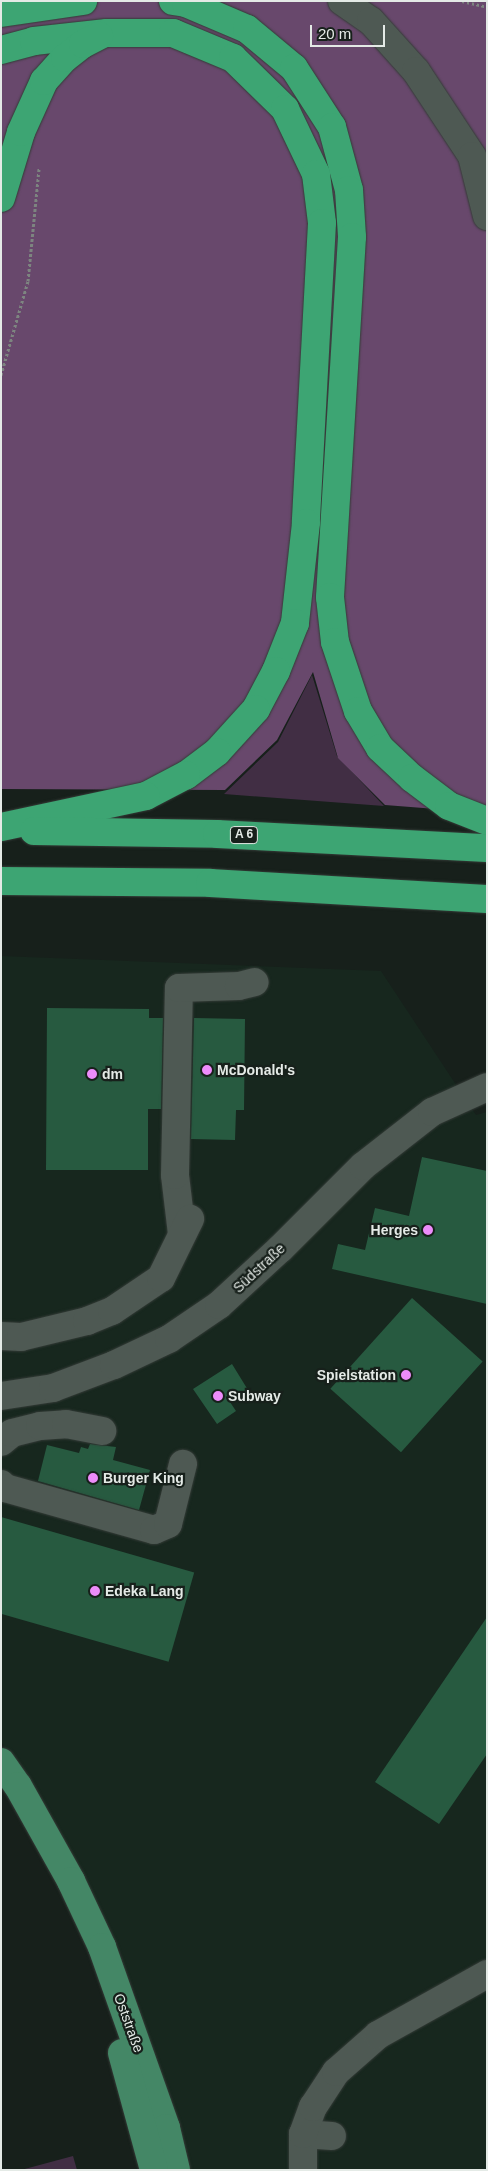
<!DOCTYPE html>
<meta charset="utf-8">
<style>
body{margin:0}
#map{position:relative;width:488px;height:2171px;overflow:hidden;background:#17201b;font-family:Helvetica,sans-serif}
div>[style]{position:absolute}
.built>*{inset:0;background:#17271e}
.green>*{inset:0;background:#412e44}
.forest>*{inset:0;background:#68486c}
.building>*{inset:0;background:#275a40;transform-origin:0 0}
.path>*{height:3px;margin-top:-1.5px;transform-origin:0;background:repeating-linear-gradient(90deg,#7d8580 0 2.5px,transparent 0 5px)}
.roads{filter:drop-shadow(0 0 1px #343b37) drop-shadow(0 0 1px #343b37)}
.minor>*{height:28px;margin:-14px;padding:0 14px;transform-origin:14px;border-radius:14px;background:#4e5953}
.major>*{height:28px;margin:-14px;padding:0 14px;transform-origin:14px;border-radius:14px;background:#448766}
.highway>*{height:28px;margin:-14px;padding:0 14px;transform-origin:14px;border-radius:14px;background:#3da573}
.dots>*{width:14px;height:14px;translate:-50% -50%;box-sizing:border-box;border:2px solid #17201b;border-radius:50%}
span{translate:-50% -50%;white-space:nowrap;text-align:center;line-height:1.15;-webkit-text-stroke:4.5px #17201b;paint-order:stroke}
.shield-label span{padding:1px 4px;background:#17201b;border:1px solid;border-radius:4px;-webkit-text-stroke-width:0}
.shield-label{font-size:12px;color:#e4eae6;font-weight:700}
.poi-label{font-size:14px;color:#e4eae6;font-weight:700}
.left{translate:0 -50%;text-align:left}
.right{translate:-100% -50%;text-align:right}
.street-label{font-size:14px;color:#e4eae6}
.frame{position:absolute;inset:0;border:2px solid #e4eae6;pointer-events:none}
.scale{position:absolute;left:310px;top:25px;width:75px;height:22px;box-sizing:border-box;border:2px solid #e4eae6;border-top:0;padding-left:6px;font-size:15px;line-height:18px;white-space:nowrap;color:#e4eae6;-webkit-text-stroke:4px #17201b;paint-order:stroke}
</style>
<div id="map">
<div class="built">
<div style="clip-path:polygon(1px 956px,381px 971px,476px 1115px,487px 1112px,487px 2170px,182px 2170px,137px 1998px,1px 1741px)"></div>
</div>
<div class="green">
<div style="clip-path:polygon(312px 675px,337px 756px,384px 806px,224px 794px,278px 742px)"></div>
<div style="clip-path:polygon(73px 2156px,77px 2170px,21px 2170px)"></div>
</div>
<div class="forest">
<div style="clip-path:polygon(1px 1px,487px 1px,487px 813px,385px 805px,338px 758px,313px 672px,277px 740px,225px 790px,1px 789px)"></div>
</div>
<div class="building">
<div style="clip-path:polygon(47px 1008px,149px 1009px,149px 1018px,163px 1018px,161px 1109px,148px 1109px,148px 1170px,46px 1170px)"></div>
<div style="clip-path:polygon(194px 1018px,245px 1019px,244px 1110px,236px 1110px,235px 1140px,191px 1139px)"></div>
<div style="clip-path:polygon(422px 1157px,487px 1171px,487px 1304px,332px 1269px,338px 1244px,365px 1250px,375px 1208px,409px 1216px)"></div>
<div style="left:412px;top:1298px;width:95px;height:122px;rotate:42deg"></div>
<div style="clip-path:polygon(232px 1364px,248px 1390px,230px 1402px,236px 1411px,217px 1424px,193px 1389px)"></div>
<div style="clip-path:polygon(90px 1444px,116px 1447px,113px 1460px,150px 1470px,139px 1510px,38px 1481px,47px 1445px,79px 1453px,81px 1447px,88px 1449px)"></div>
<div style="left:1px;top:1517px;width:201px;height:93px;rotate:16deg"></div>
<div style="clip-path:polygon(487px 1617px,487px 1754px,439px 1824px,375px 1782px)"></div>
</div>
<div class="path">
<div style="left:462px;top:1px;width:26px;rotate:13deg"></div>
<div style="left:1px;top:375px;width:98px;rotate:-74deg"></div>
<div style="left:28px;top:281px;width:114px;rotate:-84.4deg"></div>
</div>
<div class="roads">
<div class="minor">
<div style="left:342px;top:1px;width:35px;rotate:35deg"></div>
<div style="left:371px;top:21px;width:67px;rotate:48deg"></div>
<div style="left:416px;top:71px;width:102px;rotate:56.6deg"></div>
<div style="left:472px;top:156px;width:62px;rotate:76deg"></div>
<div style="left:182px;top:1234px;width:59px;rotate:-96.8deg"></div>
<div style="left:175px;top:1175px;width:187px;rotate:-88.8deg"></div>
<div style="left:179px;top:988px;width:60px;rotate:-1.9deg"></div>
<div style="left:239px;top:986px;width:16px;rotate:-14deg"></div>
<div style="left:1px;top:1336px;width:20px;rotate:3deg"></div>
<div style="left:21px;top:1337px;width:68px;rotate:-13.6deg"></div>
<div style="left:87px;top:1321px;width:27px;rotate:-22deg"></div>
<div style="left:112px;top:1311px;width:59px;rotate:-34deg"></div>
<div style="left:161px;top:1278px;width:66px;rotate:-63.8deg"></div>
<div style="left:1px;top:1396px;width:53px;rotate:-8.7deg"></div>
<div style="left:53px;top:1388px;width:65px;rotate:-20.7deg"></div>
<div style="left:114px;top:1365px;width:61px;rotate:-25.3deg"></div>
<div style="left:169px;top:1339px;width:60px;rotate:-34.2deg"></div>
<div style="left:219px;top:1305px;width:83px;rotate:-42.6deg"></div>
<div style="left:280px;top:1249px;width:117px;rotate:-45deg"></div>
<div style="left:363px;top:1166px;width:88px;rotate:-38deg"></div>
<div style="left:432px;top:1112px;width:60px;rotate:-24.4deg"></div>
<div style="left:1px;top:1442px;width:14px;rotate:-39deg"></div>
<div style="left:12px;top:1433px;width:29px;rotate:-14deg"></div>
<div style="left:40px;top:1426px;width:26px;rotate:-4deg"></div>
<div style="left:66px;top:1424px;width:37px;rotate:11deg"></div>
<div style="left:1px;top:1484px;width:6px;rotate:45deg"></div>
<div style="left:5px;top:1488px;width:155px;rotate:15.7deg"></div>
<div style="left:154px;top:1530px;width:15px;rotate:-23deg"></div>
<div style="left:168px;top:1524px;width:62px;rotate:-76deg"></div>
<div style="left:303px;top:2134px;width:29px;rotate:4deg"></div>
<div style="left:303px;top:2170px;width:36px;rotate:-90deg"></div>
<div style="left:303px;top:2134px;width:29px;rotate:-70deg"></div>
<div style="left:313px;top:2107px;width:42px;rotate:-56.7deg"></div>
<div style="left:336px;top:2072px;width:56px;rotate:-41.4deg"></div>
<div style="left:378px;top:2035px;width:125px;rotate:-29.2deg"></div>
</div>
<div class="major">
<div style="left:1px;top:1762px;width:29px;rotate:55deg"></div>
<div style="left:18px;top:1786px;width:109px;rotate:60.8deg"></div>
<div style="left:71px;top:1881px;width:73px;rotate:64.8deg"></div>
<div style="left:102px;top:1947px;width:192px;rotate:70.5deg"></div>
<div style="left:166px;top:2128px;width:43px;rotate:76.6deg"></div>
<div style="left:122px;top:2053px;width:121px;rotate:74.7deg"></div>
</div>
<div class="highway">
<div style="left:173px;top:1px;width:13px;rotate:9deg"></div>
<div style="left:186px;top:3px;width:66px;rotate:23.1deg"></div>
<div style="left:247px;top:29px;width:61px;rotate:39.7deg"></div>
<div style="left:294px;top:68px;width:70px;rotate:57.2deg"></div>
<div style="left:332px;top:127px;width:65px;rotate:74.9deg"></div>
<div style="left:349px;top:190px;width:47px;rotate:86.3deg"></div>
<div style="left:352px;top:237px;width:361px;rotate:93.5deg"></div>
<div style="left:330px;top:597px;width:45px;rotate:83.7deg"></div>
<div style="left:335px;top:642px;width:73px;rotate:71.6deg"></div>
<div style="left:358px;top:711px;width:43px;rotate:59.3deg"></div>
<div style="left:380px;top:748px;width:44px;rotate:43.2deg"></div>
<div style="left:412px;top:778px;width:46px;rotate:37.1deg"></div>
<div style="left:449px;top:806px;width:41px;rotate:21.5deg"></div>
<div style="left:1px;top:13px;width:83px;rotate:-8.3deg"></div>
<div style="left:1px;top:50px;width:34px;rotate:-15deg"></div>
<div style="left:34px;top:41px;width:73px;rotate:-6.3deg"></div>
<div style="left:107px;top:33px;width:66px"></div>
<div style="left:173px;top:33px;width:65px;rotate:22.6deg"></div>
<div style="left:233px;top:58px;width:73px;rotate:44.4deg"></div>
<div style="left:285px;top:109px;width:72px;rotate:64.5deg"></div>
<div style="left:316px;top:174px;width:49px;rotate:83deg"></div>
<div style="left:322px;top:223px;width:300px;rotate:93.1deg"></div>
<div style="left:306px;top:523px;width:101px;rotate:96.3deg"></div>
<div style="left:295px;top:623px;width:52px;rotate:111.6deg"></div>
<div style="left:276px;top:671px;width:43px;rotate:117.8deg"></div>
<div style="left:256px;top:709px;width:58px;rotate:132.2deg"></div>
<div style="left:217px;top:752px;width:39px;rotate:143deg"></div>
<div style="left:186px;top:775px;width:45px;rotate:152.3deg"></div>
<div style="left:146px;top:796px;width:148px;rotate:167.9deg"></div>
<div style="left:1px;top:198px;width:69px;rotate:-73.1deg"></div>
<div style="left:21px;top:132px;width:56px;rotate:-65.7deg"></div>
<div style="left:44px;top:81px;width:31px;rotate:-48deg"></div>
<div style="left:65px;top:58px;width:23px;rotate:-38deg"></div>
<div style="left:83px;top:44px;width:18px;rotate:-27deg"></div>
<div style="left:34px;top:831px;width:183px;rotate:0.9deg"></div>
<div style="left:217px;top:834px;width:270px;rotate:3deg"></div>
<div style="left:1px;top:881px;width:209px;rotate:0.5deg"></div>
<div style="left:210px;top:883px;width:277px;rotate:3.3deg"></div>
</div>
</div>
<div class="dots">
<div style="left:207px;top:1070px;background:#ec8cfa"></div>
<div style="left:92px;top:1074px;background:#ec8cfa"></div>
<div style="left:428px;top:1230px;background:#ec8cfa"></div>
<div style="left:406px;top:1375px;background:#ec8cfa"></div>
<div style="left:218px;top:1396px;background:#ec8cfa"></div>
<div style="left:93px;top:1478px;background:#ec8cfa"></div>
<div style="left:95px;top:1591px;background:#ec8cfa"></div>
</div>
<div class="shield-label">
<span style="left:244px;top:835px">A 6</span>
</div>
<div class="poi-label">
<span class="left" style="left:217px;top:1070px">McDonald's</span>
<span class="left" style="left:102px;top:1074px">dm</span>
<span class="right" style="left:418px;top:1230px">Herges</span>
<span class="right" style="left:396px;top:1375px">Spielstation</span>
<span class="left" style="left:228px;top:1396px">Subway</span>
<span class="left" style="left:103px;top:1478px">Burger King</span>
<span class="left" style="left:105px;top:1591px">Edeka Lang</span>
</div>
<div class="street-label">
<span style="left:259px;top:1268px;rotate:-43deg">Südstraße</span>
<span style="left:129px;top:2023px;rotate:70deg">Oststraße</span>
</div>
<div class="frame"></div>
<div class="scale">20 m</div>
</div>
